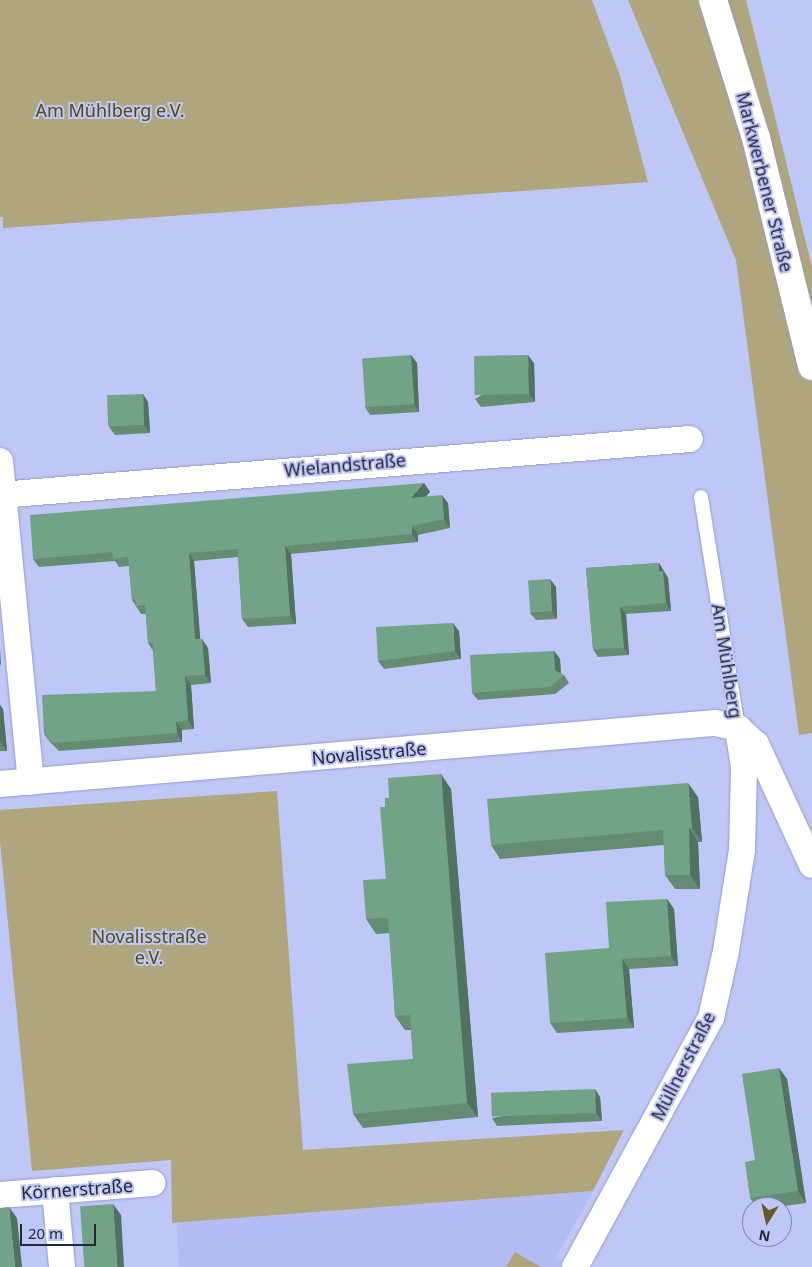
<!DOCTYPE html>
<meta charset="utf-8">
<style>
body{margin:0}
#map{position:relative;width:812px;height:1267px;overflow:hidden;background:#bfc7f7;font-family:"Noto Sans",sans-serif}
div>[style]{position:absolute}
.built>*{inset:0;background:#b4bcf3}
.green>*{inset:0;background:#afa67e}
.roads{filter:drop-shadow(0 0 1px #939bc8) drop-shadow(0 0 1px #939bc8)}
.lane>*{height:14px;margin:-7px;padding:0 7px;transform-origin:7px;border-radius:7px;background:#fff}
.street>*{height:26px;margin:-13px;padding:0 13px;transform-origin:13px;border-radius:13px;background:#fff}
.secondary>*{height:28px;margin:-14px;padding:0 14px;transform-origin:14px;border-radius:14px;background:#fff}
.wall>*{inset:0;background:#638c73}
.shaded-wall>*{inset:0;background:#50725e}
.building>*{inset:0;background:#73a386;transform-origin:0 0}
span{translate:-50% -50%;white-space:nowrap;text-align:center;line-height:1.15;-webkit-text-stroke:4px #bfc7f7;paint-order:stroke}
.park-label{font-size:18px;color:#554911}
.street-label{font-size:18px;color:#242739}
.north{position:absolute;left:742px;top:1197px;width:50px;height:50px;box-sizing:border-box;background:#bfc7f7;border:1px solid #8187ab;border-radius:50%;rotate:190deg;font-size:14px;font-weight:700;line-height:20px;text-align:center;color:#242739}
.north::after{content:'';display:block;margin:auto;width:18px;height:22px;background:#665b27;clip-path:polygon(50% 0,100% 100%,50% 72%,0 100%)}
.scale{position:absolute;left:20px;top:1224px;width:76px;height:22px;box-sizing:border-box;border:2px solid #242739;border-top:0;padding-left:6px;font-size:15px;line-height:18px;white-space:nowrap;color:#242739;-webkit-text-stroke:4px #bfc7f7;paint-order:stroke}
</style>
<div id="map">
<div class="built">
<div style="clip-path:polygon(593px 1191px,556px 1258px,562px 1261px,559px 1267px,179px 1267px,177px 1223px)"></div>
</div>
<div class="green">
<div style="clip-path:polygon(0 0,592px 0,620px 76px,648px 182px,3px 228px,3px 217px,0 217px)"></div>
<div style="clip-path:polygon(628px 0,746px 0,812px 267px,812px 733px,799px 735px,736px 260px)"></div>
<div style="clip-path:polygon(277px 791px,303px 1150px,624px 1130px,593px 1191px,172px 1223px,171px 1160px,32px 1171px,0 841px,0 810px)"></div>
<div style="clip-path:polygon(515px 1252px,541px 1267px,506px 1267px)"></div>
</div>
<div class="roads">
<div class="lane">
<div style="left:701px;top:497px;width:234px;rotate:80.9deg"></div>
</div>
<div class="street">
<div style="left:0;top:461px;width:322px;rotate:84.5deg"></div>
<div style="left:0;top:495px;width:692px;rotate:-4.64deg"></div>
<div style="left:0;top:784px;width:718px;rotate:-4.88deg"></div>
<div style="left:715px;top:723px;width:24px;rotate:12deg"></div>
<div style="left:738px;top:728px;width:24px;rotate:42deg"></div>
<div style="left:756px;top:744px;width:133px;rotate:65.2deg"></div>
<div style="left:55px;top:1190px;width:77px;rotate:84.8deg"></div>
<div style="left:0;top:1195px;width:153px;rotate:-4.5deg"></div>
<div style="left:575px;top:1267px;width:284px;rotate:-61.4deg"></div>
<div style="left:711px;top:1018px;width:69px;rotate:-77.4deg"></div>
<div style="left:726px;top:951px;width:102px;rotate:-81deg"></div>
<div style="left:742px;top:850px;width:83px;rotate:-88.6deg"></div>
<div style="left:744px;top:767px;width:39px;rotate:-99deg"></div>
</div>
<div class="secondary">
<div style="left:713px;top:0;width:145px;rotate:72.7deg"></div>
<div style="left:756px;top:138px;width:235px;rotate:76.2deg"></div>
</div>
</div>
<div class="wall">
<div style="clip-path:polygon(411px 355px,417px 363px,419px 412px,370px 415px,365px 407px)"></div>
<div style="clip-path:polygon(534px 363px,535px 402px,481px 407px,475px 399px)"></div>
<div style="clip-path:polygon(148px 402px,150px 433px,115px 435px,109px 427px)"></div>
<div style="clip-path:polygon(424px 483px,430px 492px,426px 496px,448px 503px,450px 528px,418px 535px,418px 542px,291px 554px,296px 624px,248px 627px,242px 619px,238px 557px,194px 561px,200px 639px,208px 648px,211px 683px,191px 685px,194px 729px,182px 730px,182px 742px,59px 751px,50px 742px,44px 734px,156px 691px,153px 651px,148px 643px,146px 614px,141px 614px,132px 600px,129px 566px,119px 567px,115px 561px,39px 567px,33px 559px)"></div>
<div style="clip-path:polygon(659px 563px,668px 578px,671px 611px,626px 614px,629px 655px,598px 657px,593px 649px,586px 568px)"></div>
<div style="clip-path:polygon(556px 587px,557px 619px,536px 620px,530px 613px)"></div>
<div style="clip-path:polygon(459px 631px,461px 659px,384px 669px,378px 661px)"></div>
<div style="clip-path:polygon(554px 651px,560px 659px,561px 674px,564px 675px,569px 683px,555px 694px,478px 700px,472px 693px)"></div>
<div style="clip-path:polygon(0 705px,3px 709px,7px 751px,0 751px)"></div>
<div style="clip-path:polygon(451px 789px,478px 1117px,363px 1128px,353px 1114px,413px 1059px,411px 1030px,405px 1030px,395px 1016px,390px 933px,376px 934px,366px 919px,386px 879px,385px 807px,389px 798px)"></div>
<div style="clip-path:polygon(698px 797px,702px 842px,698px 842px,700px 889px,675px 889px,665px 875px,664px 845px,500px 859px,491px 845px)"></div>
<div style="clip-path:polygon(667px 899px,674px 909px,678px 966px,629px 969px,634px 1028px,557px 1033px,550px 1023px,609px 948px)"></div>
<div style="clip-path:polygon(779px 1068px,787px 1079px,806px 1203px,777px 1207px,757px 1207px,750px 1198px,755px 1160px)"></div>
<div style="clip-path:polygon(600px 1097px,602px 1121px,497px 1126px,492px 1118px)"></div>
</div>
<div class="shaded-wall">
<div style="clip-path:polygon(411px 355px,417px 363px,419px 412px,414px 404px)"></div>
<div style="clip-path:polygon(528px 355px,534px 363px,535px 402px,529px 394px)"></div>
<div style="clip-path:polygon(143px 394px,148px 402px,150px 433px,144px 425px)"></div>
<div style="clip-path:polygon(424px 483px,430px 492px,417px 506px,411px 498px)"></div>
<div style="clip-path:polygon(442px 495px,448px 503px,450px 528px,444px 519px)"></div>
<div style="clip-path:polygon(412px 526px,418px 535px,418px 542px,412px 534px)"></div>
<div style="clip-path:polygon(285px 546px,291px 554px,296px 624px,290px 616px)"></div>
<div style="clip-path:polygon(189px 553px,194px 561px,201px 648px,195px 639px)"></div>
<div style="clip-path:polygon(659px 563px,668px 578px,671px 611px,666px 603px,659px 571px)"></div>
<div style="clip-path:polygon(550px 579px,556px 587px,557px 619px,552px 611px)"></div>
<div style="clip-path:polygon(620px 607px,626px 614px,629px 655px,624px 648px)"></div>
<div style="clip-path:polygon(453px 623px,459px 631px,461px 659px,455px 651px)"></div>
<div style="clip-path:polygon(202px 639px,208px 648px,211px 683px,205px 675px)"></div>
<div style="clip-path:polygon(0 649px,1px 666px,0 664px)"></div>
<div style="clip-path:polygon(554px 651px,560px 659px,561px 678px,555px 670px)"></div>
<div style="clip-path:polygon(185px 676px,191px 685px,194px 729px,188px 720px)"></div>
<div style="clip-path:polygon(0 705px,3px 709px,7px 751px,0 741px)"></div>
<div style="clip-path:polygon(176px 722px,182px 730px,182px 742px,177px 733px)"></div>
<div style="clip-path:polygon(441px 774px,451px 789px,478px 1117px,467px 1103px)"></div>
<div style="clip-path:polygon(688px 783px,698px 797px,702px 842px,692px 828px)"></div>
<div style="clip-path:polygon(689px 828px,698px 842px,700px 889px,690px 875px)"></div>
<div style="clip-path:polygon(667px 899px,674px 909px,678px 966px,671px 956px)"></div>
<div style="clip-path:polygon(622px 959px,629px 969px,634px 1028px,627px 1018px)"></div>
<div style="clip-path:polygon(779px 1068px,787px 1079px,806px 1203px,798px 1191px)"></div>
<div style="clip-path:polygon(595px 1089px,600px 1097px,602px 1121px,596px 1113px)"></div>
<div style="clip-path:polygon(113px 1204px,121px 1215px,124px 1267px,117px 1267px)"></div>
<div style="clip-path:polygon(9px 1207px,17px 1218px,22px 1267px,15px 1267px)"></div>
</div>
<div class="building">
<div style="left:411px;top:355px;width:49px;height:49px;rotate:86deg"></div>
<div style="left:528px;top:355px;width:39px;height:54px;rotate:89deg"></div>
<div style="left:143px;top:394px;width:31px;height:36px;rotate:88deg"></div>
<div style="clip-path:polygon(424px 483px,411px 498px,442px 495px,444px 519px,412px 526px,412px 534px,285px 546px,290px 616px,242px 619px,238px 549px,189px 553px,195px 639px,202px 639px,205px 675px,185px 676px,188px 720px,176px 722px,177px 733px,53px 743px,44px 734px,42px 695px,156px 691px,153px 643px,148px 643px,145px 605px,136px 606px,135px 599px,132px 600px,128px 557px,113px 559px,112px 552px,33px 559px,30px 515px)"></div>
<div style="clip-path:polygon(659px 563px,659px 571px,663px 571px,666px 603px,620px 607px,624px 648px,593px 649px,586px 568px)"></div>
<div style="left:550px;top:579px;width:32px;height:22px;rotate:86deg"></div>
<div style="clip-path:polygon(453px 623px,455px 651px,378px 661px,376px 627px)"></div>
<div style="clip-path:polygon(554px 651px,555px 670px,564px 675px,550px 687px,472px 693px,470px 655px)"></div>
<div style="clip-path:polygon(441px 774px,467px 1103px,353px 1114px,347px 1064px,413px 1059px,410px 1015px,395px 1016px,388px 918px,366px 919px,363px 880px,386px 879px,380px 807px,385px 807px,385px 798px,389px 798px,388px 778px)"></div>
<div style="clip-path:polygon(688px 783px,692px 828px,689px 828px,690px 875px,665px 875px,663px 830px,491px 845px,487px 799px)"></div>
<div style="clip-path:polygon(667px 899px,671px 956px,622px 959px,627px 1018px,550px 1023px,545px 953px,609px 948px,606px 902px)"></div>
<div style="clip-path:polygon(779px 1068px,798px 1191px,750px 1198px,745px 1162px,755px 1160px,742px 1074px)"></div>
<div style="left:595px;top:1089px;width:24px;height:104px;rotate:88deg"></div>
<div style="left:113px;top:1204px;width:63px;height:33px;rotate:86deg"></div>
<div style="clip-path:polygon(9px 1207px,15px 1267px,0 1267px,0 1208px)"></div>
</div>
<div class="park-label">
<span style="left:110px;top:110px">Am Mühlberg e.V.</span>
<span style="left:149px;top:947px">Novalisstraße<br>e.V.</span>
</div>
<div class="street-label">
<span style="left:765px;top:182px;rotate:76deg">Markwerbener Straße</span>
<span style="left:345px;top:465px;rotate:-5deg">Wielandstraße</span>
<span style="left:727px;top:661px;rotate:81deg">Am Mühlberg</span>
<span style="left:369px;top:753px;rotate:-5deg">Novalisstraße</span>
<span style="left:683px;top:1066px;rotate:-63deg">Müllnerstraße</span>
<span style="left:77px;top:1189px;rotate:-4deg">Körnerstraße</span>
</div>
<div class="north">N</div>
<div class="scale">20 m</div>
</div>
